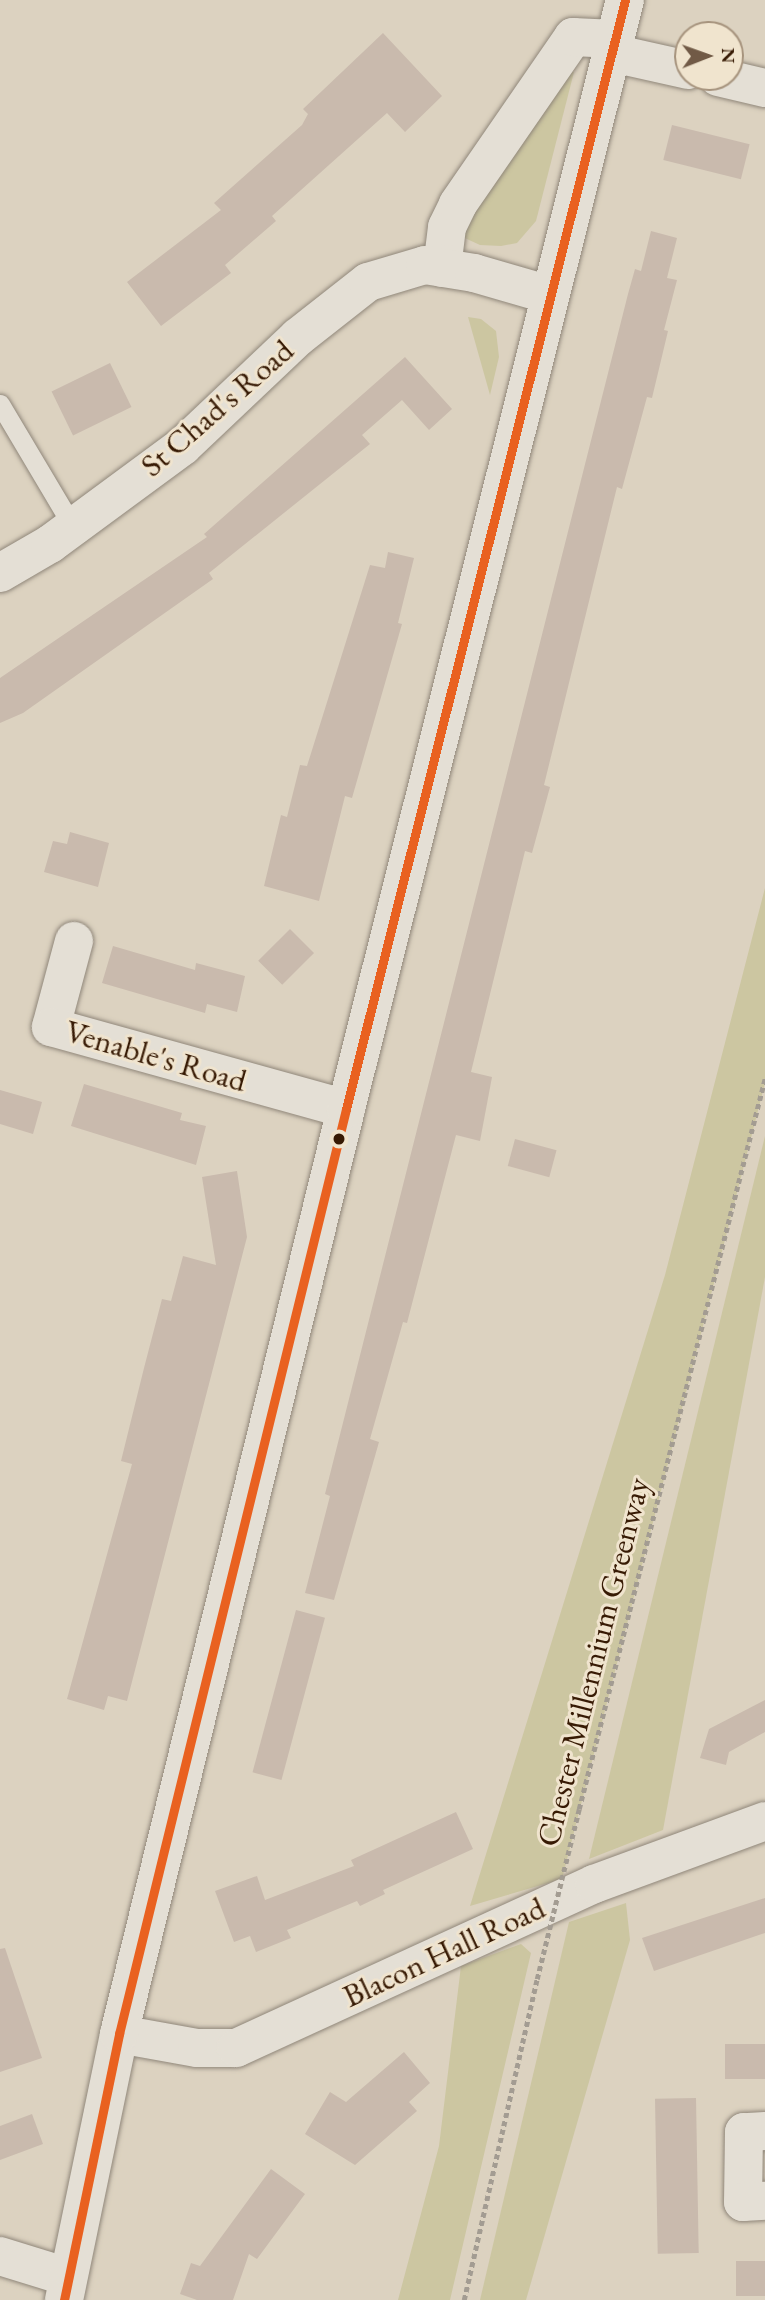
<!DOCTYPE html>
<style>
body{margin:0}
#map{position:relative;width:765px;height:2300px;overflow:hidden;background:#dcd2c0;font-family:"EB Garamond",serif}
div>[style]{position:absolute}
.green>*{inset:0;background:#ccc6a1}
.building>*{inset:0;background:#c9baad;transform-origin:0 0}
.path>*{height:4.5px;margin-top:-2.25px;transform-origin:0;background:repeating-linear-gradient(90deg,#a39c92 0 5px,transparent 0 8.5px)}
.roads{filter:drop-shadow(0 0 2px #90877a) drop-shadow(0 0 2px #90877a)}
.lane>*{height:19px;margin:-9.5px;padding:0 9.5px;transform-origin:9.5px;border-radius:9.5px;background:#e4dfd5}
.street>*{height:38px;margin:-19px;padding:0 19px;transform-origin:19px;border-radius:19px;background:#e4dfd5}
.secondary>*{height:38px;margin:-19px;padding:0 19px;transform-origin:19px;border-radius:19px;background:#e4dfd5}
.path-bridge>*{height:4.5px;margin-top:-2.25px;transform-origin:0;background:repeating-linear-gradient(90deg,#a39c92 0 5px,transparent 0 8.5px)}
.bus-1>*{height:9px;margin:-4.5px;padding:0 4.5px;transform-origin:4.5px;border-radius:4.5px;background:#e96120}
.dots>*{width:19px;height:19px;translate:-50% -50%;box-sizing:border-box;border:4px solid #f0e4ce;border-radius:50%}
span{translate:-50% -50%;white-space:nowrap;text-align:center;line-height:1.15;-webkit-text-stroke:6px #f0e4ce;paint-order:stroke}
.street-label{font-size:32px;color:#371a04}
.north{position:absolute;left:674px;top:21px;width:70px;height:70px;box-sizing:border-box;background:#f0e4ce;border:2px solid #a6937d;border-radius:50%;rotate:89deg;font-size:19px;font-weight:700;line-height:28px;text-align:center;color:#371a04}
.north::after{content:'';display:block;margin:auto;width:24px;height:32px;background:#715a46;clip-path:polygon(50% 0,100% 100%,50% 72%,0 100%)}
</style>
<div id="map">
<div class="green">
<div style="clip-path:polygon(567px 71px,574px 72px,536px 221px,517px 243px,501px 246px,480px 245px,456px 234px)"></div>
<div style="clip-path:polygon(468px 317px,481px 319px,496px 331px,499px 357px,490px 395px)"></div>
<div style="clip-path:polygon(765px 888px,765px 1083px,562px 1879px,470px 1906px,665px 1275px)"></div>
<div style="clip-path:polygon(765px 1136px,765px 1277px,663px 1830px,589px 1859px)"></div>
<div style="clip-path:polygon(626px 1903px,630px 1940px,526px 2300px,480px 2300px,569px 1922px)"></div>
<div style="clip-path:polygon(521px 1944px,531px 1953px,450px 2300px,398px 2300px,439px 2146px,461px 1966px)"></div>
</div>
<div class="building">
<div style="clip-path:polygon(383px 33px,442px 96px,405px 132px,387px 113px,272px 216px,276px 221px,225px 265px,231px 273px,161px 326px,127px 282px,221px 210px,214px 203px,302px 125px,308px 114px,303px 109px)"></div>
<div style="left:672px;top:125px;width:80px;height:36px;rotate:14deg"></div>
<div style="clip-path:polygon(651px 231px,677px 238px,667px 278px,677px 280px,664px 330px,668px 331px,652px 398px,647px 397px,622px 489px,617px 487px,544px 785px,550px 787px,532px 853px,525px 851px,471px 1072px,492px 1077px,480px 1141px,456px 1135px,407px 1323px,403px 1322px,370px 1439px,379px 1442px,334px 1600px,305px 1593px,330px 1496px,325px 1494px,628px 294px,635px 269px,641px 271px)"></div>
<div style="clip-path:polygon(405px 357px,452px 409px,429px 430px,402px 400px,362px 435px,370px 444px,209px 573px,213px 579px,23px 713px,0 723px,0 678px,207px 537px,204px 534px)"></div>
<div style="left:110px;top:363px;width:49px;height:65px;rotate:64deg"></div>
<div style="clip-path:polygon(388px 552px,414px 558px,398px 623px,402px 624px,352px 798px,345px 796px,319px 901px,264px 886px,281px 815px,287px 817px,300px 765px,307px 766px,370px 565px,385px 568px)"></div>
<div style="clip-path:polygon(70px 832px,109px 843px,98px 887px,44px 872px,53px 841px,67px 844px)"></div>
<div style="left:290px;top:929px;width:34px;height:45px;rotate:45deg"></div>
<div style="clip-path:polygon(113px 946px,195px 970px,196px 963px,245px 976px,237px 1012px,207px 1004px,205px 1013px,102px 983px)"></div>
<div style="clip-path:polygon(84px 1084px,182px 1113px,180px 1120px,206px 1126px,196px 1165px,71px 1126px)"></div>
<div style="clip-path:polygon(0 1090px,42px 1102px,33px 1134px,0 1124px)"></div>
<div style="left:515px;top:1139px;width:43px;height:28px;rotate:15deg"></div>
<div style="clip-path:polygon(237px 1171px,247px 1237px,127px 1701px,108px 1696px,104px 1710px,67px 1699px,132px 1464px,121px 1461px,144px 1368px,162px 1299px,171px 1301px,183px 1256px,216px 1265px,202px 1177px)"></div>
<div style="left:296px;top:1610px;width:30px;height:168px;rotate:15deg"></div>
<div style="clip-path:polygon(765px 1700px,765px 1732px,729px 1752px,726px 1765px,700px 1758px,709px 1729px)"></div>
<div style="clip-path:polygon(456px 1812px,473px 1849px,383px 1890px,385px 1894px,360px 1906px,357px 1901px,287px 1930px,291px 1938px,256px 1952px,250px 1936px,234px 1942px,215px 1891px,257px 1876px,265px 1900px,354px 1866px,351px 1860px)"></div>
<div style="clip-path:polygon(765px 1898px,765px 1933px,654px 1971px,642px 1938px)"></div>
<div style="clip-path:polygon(5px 1948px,42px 2058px,0 2072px,0 1949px)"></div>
<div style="left:765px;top:2044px;width:35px;height:40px;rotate:90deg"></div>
<div style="clip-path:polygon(404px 2052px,430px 2083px,409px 2102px,417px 2111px,355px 2165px,305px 2134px,330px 2092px,346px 2102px)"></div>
<div style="left:696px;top:2098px;width:155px;height:41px;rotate:89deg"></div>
<div style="clip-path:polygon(32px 2114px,43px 2144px,0 2160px,0 2126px)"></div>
<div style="clip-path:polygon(271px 2169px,305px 2194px,257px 2259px,249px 2254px,233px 2300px,197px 2300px,180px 2294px,191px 2263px,200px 2266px)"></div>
<div style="left:765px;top:2261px;width:35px;height:29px;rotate:90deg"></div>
</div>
<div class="path">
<div style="left:579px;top:1809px;width:754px;rotate:-75.72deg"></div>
<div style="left:464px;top:2300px;width:329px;rotate:-77.2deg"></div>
</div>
<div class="roads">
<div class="lane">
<div style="left:0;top:404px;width:143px;rotate:59.3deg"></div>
</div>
<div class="street">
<div style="left:612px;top:53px;width:78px;rotate:12.6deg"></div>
<div style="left:718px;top:77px;width:48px;rotate:13.2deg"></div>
<div style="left:442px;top:268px;width:41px;rotate:-83deg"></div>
<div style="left:447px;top:227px;width:25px;rotate:-64deg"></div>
<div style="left:458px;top:204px;width:203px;rotate:-55.4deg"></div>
<div style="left:573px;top:37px;width:42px;rotate:2.7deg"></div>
<div style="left:0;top:573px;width:58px;rotate:-30.1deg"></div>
<div style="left:50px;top:544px;width:165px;rotate:-36.4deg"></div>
<div style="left:183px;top:446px;width:158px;rotate:-43.5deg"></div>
<div style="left:298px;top:337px;width:89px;rotate:-38.2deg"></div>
<div style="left:368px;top:282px;width:59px;rotate:-16.6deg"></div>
<div style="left:425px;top:265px;width:50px;rotate:9.3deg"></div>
<div style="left:474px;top:273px;width:79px;rotate:16.1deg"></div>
<div style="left:74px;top:941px;width:89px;rotate:105deg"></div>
<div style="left:51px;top:1027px;width:306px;rotate:15.5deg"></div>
<div style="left:765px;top:2131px;width:21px;rotate:177deg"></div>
<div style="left:744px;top:2132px;width:70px;rotate:90.8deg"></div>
<div style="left:743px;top:2202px;width:22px;rotate:-3deg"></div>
</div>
<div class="secondary">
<div style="left:119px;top:2034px;width:79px;rotate:10.2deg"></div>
<div style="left:197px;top:2048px;width:39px"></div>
<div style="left:236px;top:2048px;width:394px;rotate:-24.6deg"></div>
<div style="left:594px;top:1884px;width:182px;rotate:-20.2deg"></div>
<div style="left:0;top:2256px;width:71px;rotate:17.2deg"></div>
<div style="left:64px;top:2300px;width:272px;rotate:-78.3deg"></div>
<div style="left:119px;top:2034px;width:952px;rotate:-76.21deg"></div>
<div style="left:346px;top:1109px;width:1144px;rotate:-75.88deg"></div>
</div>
</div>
<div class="path-bridge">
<div style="left:537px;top:1979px;width:175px;rotate:-76.1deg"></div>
</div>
<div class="bus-1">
<div style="left:64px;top:2300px;width:272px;rotate:-78.3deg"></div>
<div style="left:119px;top:2034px;width:952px;rotate:-76.21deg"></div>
<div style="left:346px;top:1109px;width:1144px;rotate:-75.88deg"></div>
</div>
<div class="dots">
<div style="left:339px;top:1139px;background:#371a04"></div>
</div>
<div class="street-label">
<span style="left:217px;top:408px;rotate:-41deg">St Chad's Road</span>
<span style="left:156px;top:1056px;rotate:16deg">Venable's Road</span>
<span style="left:593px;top:1662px;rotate:-76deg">Chester Millennium Greenway</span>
<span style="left:444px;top:1952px;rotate:-25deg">Blacon Hall Road</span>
</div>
<div class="north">N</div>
</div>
